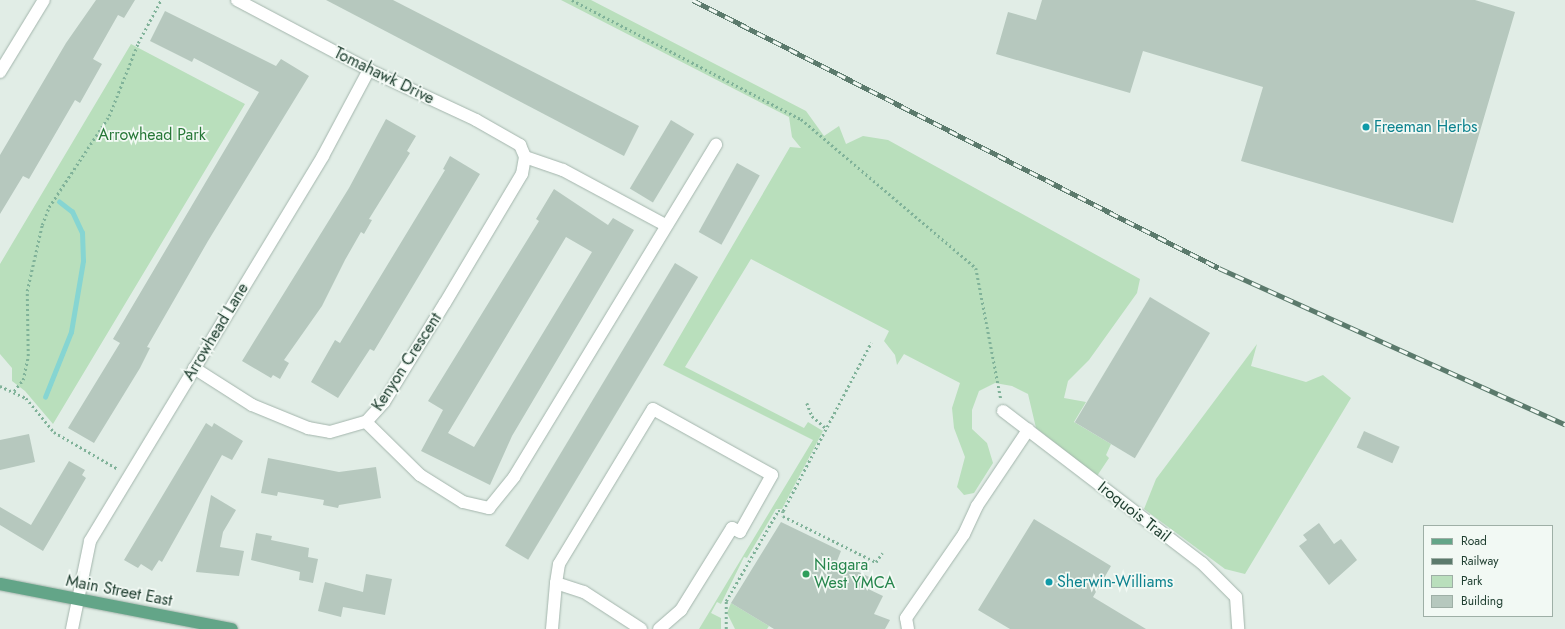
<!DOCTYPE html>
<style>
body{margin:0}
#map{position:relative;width:1565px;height:629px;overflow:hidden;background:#e1ede6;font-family:Jost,sans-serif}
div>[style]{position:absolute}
.green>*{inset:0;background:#b9dfbc}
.stream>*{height:4.5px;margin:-2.25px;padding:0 2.25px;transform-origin:2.25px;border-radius:2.25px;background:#86d5d2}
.building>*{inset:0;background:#b6c8be;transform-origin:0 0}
.path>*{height:2.5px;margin-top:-1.25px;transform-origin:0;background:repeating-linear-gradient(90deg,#80b299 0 2px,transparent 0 5px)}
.roads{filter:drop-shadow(0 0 1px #a3b5ac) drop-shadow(0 0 1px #a3b5ac)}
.minor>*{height:12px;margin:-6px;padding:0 6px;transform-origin:6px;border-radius:6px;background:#fff}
.major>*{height:12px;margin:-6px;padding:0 6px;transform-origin:6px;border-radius:6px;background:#63a588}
.rail>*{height:4.5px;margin-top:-2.25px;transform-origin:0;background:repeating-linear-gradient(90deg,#f2f9f4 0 9px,#5b7a6c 0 18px);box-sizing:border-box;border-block:1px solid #5b7a6c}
.dots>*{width:11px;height:11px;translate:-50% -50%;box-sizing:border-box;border:2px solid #f2f9f4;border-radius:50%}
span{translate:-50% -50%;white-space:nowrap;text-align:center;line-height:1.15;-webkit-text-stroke:3.5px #f2f9f4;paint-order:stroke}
.street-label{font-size:16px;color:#203f31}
.culture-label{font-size:16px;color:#0d838f}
.left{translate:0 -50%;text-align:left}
.park-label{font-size:16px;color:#287838}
.leisure-label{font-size:16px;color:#27864d}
.legend{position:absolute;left:1423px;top:525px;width:130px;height:92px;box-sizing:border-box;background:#f2f9f4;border:1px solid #9eafa6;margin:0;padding:5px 7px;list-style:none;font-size:12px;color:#203f31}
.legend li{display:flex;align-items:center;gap:8px;height:20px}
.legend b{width:20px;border:1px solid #9eafa6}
</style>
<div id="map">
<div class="green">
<div style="clip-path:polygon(561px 0,591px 0,806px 111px,824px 136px,839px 126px,846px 144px,863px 136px,888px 140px,1140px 279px,1137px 293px,1089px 360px,1068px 381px,1064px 398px,1086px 402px,1074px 422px,1111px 444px,1106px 455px,1109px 458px,1097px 476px,1036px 428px,1028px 394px,1012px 386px,995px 383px,979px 391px,972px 410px,972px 429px,987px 443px,993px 463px,974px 493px,964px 495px,957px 487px,965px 457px,954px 428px,952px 408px,960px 383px,904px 354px,897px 365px,895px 355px,884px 341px,889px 331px,751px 259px,685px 367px,804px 428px,808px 422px,823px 431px,782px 509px,776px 509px,747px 558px,744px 557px,721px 604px,717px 602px,711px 613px,721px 618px,721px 629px,699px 629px,813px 440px,663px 365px,790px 147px,801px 148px,792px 137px,789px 117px)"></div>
<div style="clip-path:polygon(131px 44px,245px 104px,53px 424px,25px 391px,12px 381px,12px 368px,0 354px,0 264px)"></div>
<div style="clip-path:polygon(1257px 344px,1251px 366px,1306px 382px,1323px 375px,1351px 398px,1245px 574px,1225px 569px,1144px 509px,1156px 479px)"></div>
<div style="clip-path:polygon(731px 603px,769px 626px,767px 629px,735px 629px,727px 613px)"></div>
</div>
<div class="stream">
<div style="left:45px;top:397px;width:70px;rotate:-68.2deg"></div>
<div style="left:71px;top:332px;width:72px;rotate:-80.4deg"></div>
<div style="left:83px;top:261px;width:28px;rotate:-92deg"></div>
<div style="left:82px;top:233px;width:23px;rotate:-115deg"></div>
<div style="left:72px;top:212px;width:16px;rotate:-142deg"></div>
</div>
<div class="building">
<div style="clip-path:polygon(96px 0,135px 0,124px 18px,118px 15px,93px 59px,102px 64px,80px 103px,75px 100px,29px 179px,23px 176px,0 214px,0 155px,66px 43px)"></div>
<div style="clip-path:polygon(326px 0,393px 0,639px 126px,624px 156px)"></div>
<div style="clip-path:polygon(1042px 0,1475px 0,1515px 12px,1453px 223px,1241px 161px,1263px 87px,1143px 51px,1130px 93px,996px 54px,1008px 12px,1036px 20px)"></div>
<div style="clip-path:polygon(165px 11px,276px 66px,281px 59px,309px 76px,208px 241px,147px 347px,150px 348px,140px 368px,94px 443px,68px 428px,120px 343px,113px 339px,259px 92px,194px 58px,192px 62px,150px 41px)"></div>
<div style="clip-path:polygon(386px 119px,416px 136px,407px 151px,410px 153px,369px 219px,372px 220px,364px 234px,361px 232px,345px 260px,322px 306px,284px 360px,289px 363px,280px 379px,273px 375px,271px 378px,242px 361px,349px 188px)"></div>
<div style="left:671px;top:120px;width:27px;height:80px;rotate:31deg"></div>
<div style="clip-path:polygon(450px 156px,480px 174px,374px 351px,370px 349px,338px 398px,311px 382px,335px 340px,340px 343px,445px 170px,443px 169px)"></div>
<div style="left:737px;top:163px;width:26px;height:79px;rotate:29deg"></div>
<div style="clip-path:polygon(evenodd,554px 189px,608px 225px,613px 218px,634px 230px,512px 436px,490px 485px,421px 451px,443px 410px,428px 401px,539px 221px,536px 219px,554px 189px,566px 237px,592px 252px,474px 447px,448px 433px,566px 237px)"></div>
<div style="left:675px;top:263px;width:27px;height:330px;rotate:31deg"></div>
<div style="left:1150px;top:297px;width:70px;height:146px;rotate:31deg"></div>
<div style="clip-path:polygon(206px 423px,212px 427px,214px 423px,243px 441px,232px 460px,222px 455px,162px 562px,159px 560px,152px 571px,141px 564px,138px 568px,124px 560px)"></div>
<div style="left:1364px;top:431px;width:39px;height:18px;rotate:24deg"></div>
<div style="clip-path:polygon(29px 434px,35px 462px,0 470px,0 440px)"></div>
<div style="clip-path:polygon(268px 458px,339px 472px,376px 467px,381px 498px,339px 505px,338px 508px,323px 505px,324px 500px,278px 492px,277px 496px,261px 493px)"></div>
<div style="clip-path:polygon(69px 461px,85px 470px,82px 475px,86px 478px,43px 551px,0 525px,0 507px,31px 525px)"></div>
<div style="clip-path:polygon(211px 495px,236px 510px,223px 532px,220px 547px,244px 551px,239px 576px,196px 572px)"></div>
<div style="clip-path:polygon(1034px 519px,1111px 566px,1093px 597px,1146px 629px,1010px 629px,978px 610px)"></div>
<div style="clip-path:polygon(781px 522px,841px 551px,837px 561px,869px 577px,864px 587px,883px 596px,874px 614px,890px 620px,885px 629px,774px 629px,731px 603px)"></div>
<div style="clip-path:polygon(1319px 523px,1334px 544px,1341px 539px,1357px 560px,1329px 585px,1299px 546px,1307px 540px,1303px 535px)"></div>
<div style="clip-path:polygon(256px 533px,272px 536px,271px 540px,309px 548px,308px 557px,318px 559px,313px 583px,299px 580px,300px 572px,251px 560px)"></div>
<div style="clip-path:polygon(366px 574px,392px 579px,385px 615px,343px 607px,341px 617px,318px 611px,325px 582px,363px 592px)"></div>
</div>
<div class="path">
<div style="left:572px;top:0;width:258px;rotate:27.5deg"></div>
<div style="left:801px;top:119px;width:230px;rotate:40.4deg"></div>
<div style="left:976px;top:268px;width:133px;rotate:79.2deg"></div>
<div style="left:0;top:386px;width:29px;rotate:25deg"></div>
<div style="left:26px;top:398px;width:44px;rotate:50.5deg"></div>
<div style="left:54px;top:432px;width:74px;rotate:30deg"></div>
<div style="left:14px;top:391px;width:14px;rotate:-51deg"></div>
<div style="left:23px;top:380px;width:25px;rotate:-78deg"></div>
<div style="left:28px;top:356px;width:65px;rotate:-90.9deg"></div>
<div style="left:27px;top:291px;width:68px;rotate:-77.2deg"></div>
<div style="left:42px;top:225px;width:19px;rotate:-69deg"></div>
<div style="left:49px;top:207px;width:109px;rotate:-56.6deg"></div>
<div style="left:109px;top:116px;width:79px;rotate:-68.3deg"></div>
<div style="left:138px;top:43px;width:49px;rotate:-61.9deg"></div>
<div style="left:807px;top:403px;width:14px;rotate:69deg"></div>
<div style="left:812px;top:416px;width:20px;rotate:41deg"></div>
<div style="left:783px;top:511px;width:5px;rotate:90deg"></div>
<div style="left:783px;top:516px;width:104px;rotate:26.3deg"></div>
<div style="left:876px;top:562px;width:11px;rotate:-56deg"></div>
<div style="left:726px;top:629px;width:28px;rotate:-90deg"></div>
<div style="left:726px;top:601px;width:104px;rotate:-60deg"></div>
<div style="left:778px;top:511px;width:5px"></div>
<div style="left:783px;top:511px;width:190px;rotate:-62.4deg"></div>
</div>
<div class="roads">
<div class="minor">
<div style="left:237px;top:0;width:149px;rotate:27.9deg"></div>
<div style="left:369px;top:70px;width:118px;rotate:25deg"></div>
<div style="left:476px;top:120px;width:51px;rotate:29.6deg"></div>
<div style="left:520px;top:145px;width:13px;rotate:67deg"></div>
<div style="left:0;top:72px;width:84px;rotate:-58.6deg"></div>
<div style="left:525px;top:157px;width:40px;rotate:18.9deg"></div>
<div style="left:563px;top:170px;width:116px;rotate:28.3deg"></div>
<div style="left:194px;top:368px;width:69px;rotate:32.5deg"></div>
<div style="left:252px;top:405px;width:61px;rotate:22.3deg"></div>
<div style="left:308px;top:428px;width:22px;rotate:10deg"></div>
<div style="left:330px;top:432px;width:37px;rotate:-16deg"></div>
<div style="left:366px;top:422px;width:27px;rotate:-48deg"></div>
<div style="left:384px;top:402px;width:116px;rotate:-58.4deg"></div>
<div style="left:445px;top:303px;width:150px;rotate:-59.2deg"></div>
<div style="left:522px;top:174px;width:17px;rotate:-80deg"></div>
<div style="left:1003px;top:411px;width:250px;rotate:37.4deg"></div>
<div style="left:1202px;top:563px;width:48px;rotate:45deg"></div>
<div style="left:1236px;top:597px;width:32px;rotate:86deg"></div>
<div style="left:366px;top:422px;width:76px;rotate:44.5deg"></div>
<div style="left:420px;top:475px;width:51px;rotate:32.1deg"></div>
<div style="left:463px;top:502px;width:27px;rotate:13deg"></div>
<div style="left:489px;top:508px;width:40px;rotate:-51deg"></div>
<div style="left:514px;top:477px;width:389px;rotate:-58.7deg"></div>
<div style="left:556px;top:583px;width:19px;rotate:-81deg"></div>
<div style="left:559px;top:564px;width:181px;rotate:-58.8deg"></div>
<div style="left:653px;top:409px;width:136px;rotate:29deg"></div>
<div style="left:772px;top:475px;width:65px;rotate:119.3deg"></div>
<div style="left:740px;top:532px;width:9px;rotate:-153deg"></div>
<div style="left:732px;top:528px;width:97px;rotate:121.9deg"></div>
<div style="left:681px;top:610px;width:29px;rotate:139deg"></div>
<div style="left:72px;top:629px;width:90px;rotate:-78.4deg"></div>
<div style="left:90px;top:541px;width:450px;rotate:-58.8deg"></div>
<div style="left:323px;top:156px;width:98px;rotate:-61.9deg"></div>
<div style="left:552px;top:629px;width:46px;rotate:-85deg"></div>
<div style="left:556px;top:583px;width:29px;rotate:18deg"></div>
<div style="left:584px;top:592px;width:68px;rotate:33deg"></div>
<div style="left:908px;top:629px;width:11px;rotate:-100deg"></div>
<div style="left:906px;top:618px;width:102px;rotate:-55.4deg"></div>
<div style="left:964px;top:534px;width:31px;rotate:-65deg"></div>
<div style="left:977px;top:506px;width:92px;rotate:-56.1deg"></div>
</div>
<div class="major">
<div style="left:0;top:584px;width:236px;rotate:11deg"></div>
</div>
</div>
<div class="rail">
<div style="left:693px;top:0;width:590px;rotate:27deg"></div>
<div style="left:1219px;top:268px;width:380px;rotate:24.3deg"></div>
</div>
<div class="dots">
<div style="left:1366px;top:127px;background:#0f9aa8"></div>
<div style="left:806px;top:574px;background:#2e9e5b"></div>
<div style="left:1049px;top:582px;background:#0f9aa8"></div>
</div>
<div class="street-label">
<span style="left:384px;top:76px;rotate:26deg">Tomahawk Drive</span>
<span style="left:216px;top:332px;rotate:-59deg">Arrowhead Lane</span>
<span style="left:407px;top:362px;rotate:-57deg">Kenyon Crescent</span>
<span style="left:1134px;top:512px;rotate:38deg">Iroquois Trail</span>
<span style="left:119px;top:591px;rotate:11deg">Main Street East</span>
</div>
<div class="culture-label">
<span class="left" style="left:1374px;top:127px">Freeman Herbs</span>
<span class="left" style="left:1057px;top:582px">Sherwin-Williams</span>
</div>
<div class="park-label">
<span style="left:152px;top:135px">Arrowhead Park</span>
</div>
<div class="leisure-label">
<span class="left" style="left:814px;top:574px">Niagara<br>West YMCA</span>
</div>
<ul class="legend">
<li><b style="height:5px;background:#63a588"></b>Road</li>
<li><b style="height:5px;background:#5b7a6c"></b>Railway</li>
<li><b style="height:11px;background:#b9dfbc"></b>Park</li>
<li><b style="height:11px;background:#b6c8be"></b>Building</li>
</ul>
</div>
